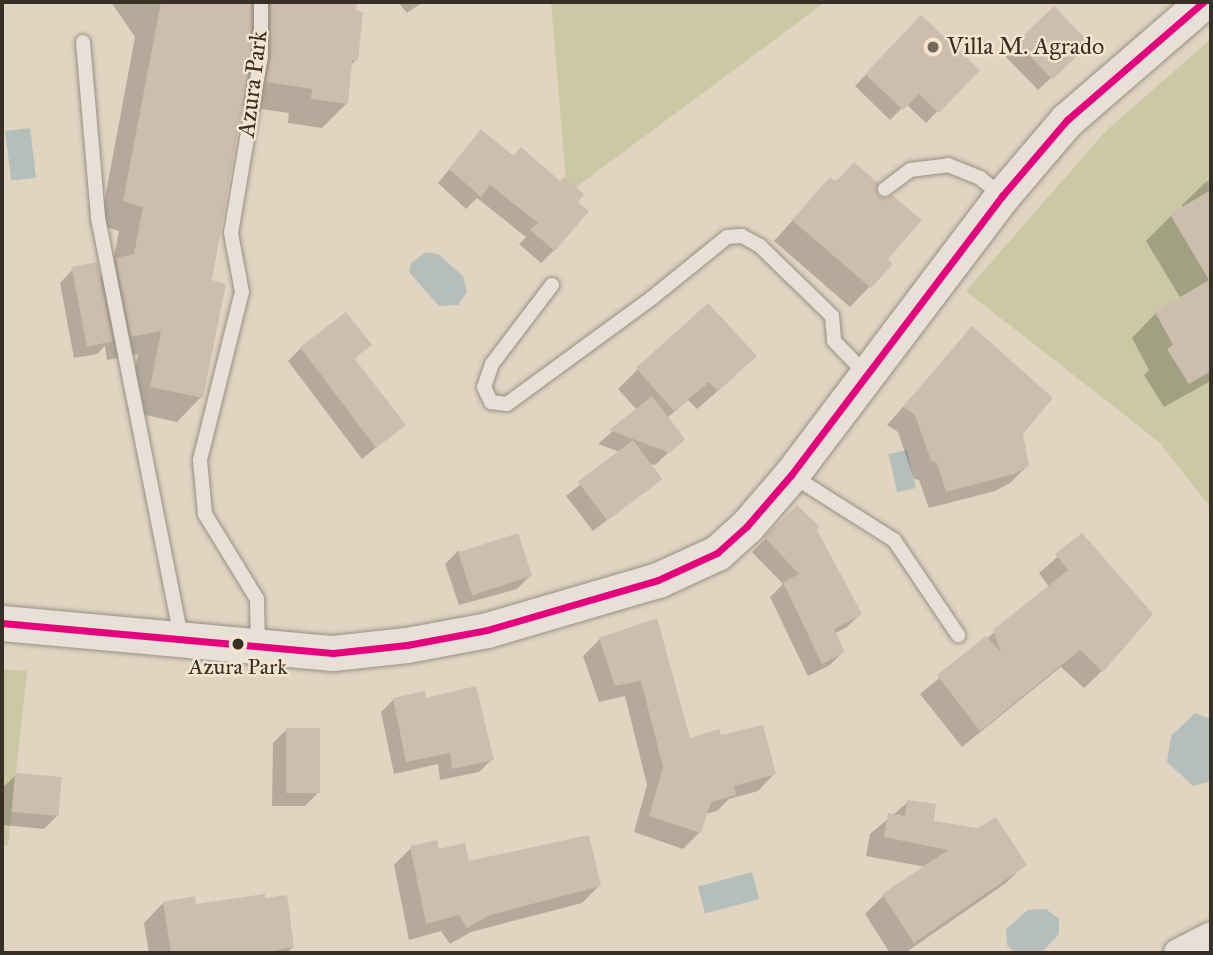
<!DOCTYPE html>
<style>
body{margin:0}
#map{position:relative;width:1213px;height:955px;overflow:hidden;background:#e1d4c1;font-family:"IM FELL Great Primer",serif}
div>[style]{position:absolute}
.green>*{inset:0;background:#cbc8a4}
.water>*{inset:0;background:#b4bfbb;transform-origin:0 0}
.shadow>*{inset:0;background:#0003}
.building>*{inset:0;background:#cdbdad;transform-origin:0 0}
.roads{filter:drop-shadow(0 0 2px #989084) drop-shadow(0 0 2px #989084)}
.service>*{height:14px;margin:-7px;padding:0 7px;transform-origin:7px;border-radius:7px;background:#e7e0d7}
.minor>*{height:28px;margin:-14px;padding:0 14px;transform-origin:14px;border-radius:14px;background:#e7e0d7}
.tertiary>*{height:35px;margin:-17.5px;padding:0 17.5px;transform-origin:17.5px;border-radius:17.5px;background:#e7e0d7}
.bus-1>*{height:7px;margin:-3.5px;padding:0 3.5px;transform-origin:3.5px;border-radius:3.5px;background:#e5007d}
.dots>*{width:19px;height:19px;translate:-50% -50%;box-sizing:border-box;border:4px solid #f5e4ce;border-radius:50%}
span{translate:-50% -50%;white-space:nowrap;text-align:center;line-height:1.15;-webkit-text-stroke:5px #f5e4ce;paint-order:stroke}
.bus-label{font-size:22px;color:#383026}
.poi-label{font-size:24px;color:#383026}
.left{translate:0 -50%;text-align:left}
.street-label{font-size:24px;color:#383026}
.frame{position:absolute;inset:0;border:4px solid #383026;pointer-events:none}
</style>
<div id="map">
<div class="green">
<div style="clip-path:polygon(551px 2px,825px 2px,567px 194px)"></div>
<div style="clip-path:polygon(1211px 39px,1211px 175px,1206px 179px,1210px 191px,1170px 215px,1192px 251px,1203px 245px,1211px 261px,1211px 291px,1199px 299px,1173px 345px,1168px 349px,1189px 384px,1211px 371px,1211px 508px,1159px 442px,966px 291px,1106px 131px)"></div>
<div style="clip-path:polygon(2px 669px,27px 671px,8px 846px,2px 845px)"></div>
</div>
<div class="water">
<div style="left:30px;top:128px;width:50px;height:25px;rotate:83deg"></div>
<div style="clip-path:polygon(426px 252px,438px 254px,463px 276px,467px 292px,458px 305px,439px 306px,409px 272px,411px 263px)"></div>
<div style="left:907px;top:450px;width:39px;height:19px;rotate:77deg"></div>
<div style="clip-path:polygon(1195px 713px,1211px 719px,1211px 781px,1193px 786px,1167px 762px,1171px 736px)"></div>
<div style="left:752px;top:872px;width:28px;height:56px;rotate:75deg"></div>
<div style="clip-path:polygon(1046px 909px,1059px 919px,1059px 934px,1043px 951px,1015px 953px,1007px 945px,1006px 929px,1028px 910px)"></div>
</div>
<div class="shadow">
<div style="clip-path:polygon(111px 2px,356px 2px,356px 60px,350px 66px,346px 104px,322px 128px,288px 123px,289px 113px,241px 106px,210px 282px,201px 397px,177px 422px,127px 411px,138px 354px,107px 360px,105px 346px,97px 354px,74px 358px,60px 283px,73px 269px,98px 278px,113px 263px,119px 231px,100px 225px,135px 37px)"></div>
<div style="clip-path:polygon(398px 2px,423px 2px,407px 13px)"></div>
<div style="clip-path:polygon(909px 29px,978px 70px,926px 123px,906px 104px,890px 120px,855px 86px)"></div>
<div style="clip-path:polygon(1017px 42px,1074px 57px,1038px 90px,1004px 55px)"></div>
<div style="clip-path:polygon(481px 131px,575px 202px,554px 250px,541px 263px,519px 244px,526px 237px,477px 198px,466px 209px,438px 183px)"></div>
<div style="clip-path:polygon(854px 164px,876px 196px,886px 259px,891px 264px,850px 307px,774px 241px,830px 179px,834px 183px)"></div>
<div style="clip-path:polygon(1211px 177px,1211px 386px,1209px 382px,1164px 407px,1144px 375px,1149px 370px,1132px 338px,1156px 313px,1181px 299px,1146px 241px,1171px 216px,1183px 209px,1182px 205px)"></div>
<div style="clip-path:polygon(972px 328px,1021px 433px,1028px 465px,1010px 483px,995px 491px,929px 508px,919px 480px,914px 479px,898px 432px,887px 425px)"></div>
<div style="clip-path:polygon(370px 344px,353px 360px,404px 425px,362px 459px,288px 361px,301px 348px)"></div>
<div style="clip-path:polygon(638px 369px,735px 376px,697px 409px,688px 400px,667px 418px,669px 452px,655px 465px,647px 463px,659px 479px,593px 531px,566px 496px,620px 452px,598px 444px,637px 410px,618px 389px)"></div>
<div style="clip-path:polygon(797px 507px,815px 529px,860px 614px,847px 627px,834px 634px,843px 652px,830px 665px,808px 676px,770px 597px,783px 584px,752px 552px)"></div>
<div style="clip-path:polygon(1082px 536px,1102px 671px,1084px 688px,1061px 667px,962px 747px,920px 694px,1049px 587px,1039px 573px)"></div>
<div style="clip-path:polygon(458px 551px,530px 576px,517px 589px,459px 605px,445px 564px)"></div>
<div style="clip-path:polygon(656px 621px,689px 740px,720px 737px,774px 774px,758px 791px,729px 799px,717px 811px,705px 814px,700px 832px,683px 849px,634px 832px,647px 785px,625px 696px,599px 702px,583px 656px,600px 639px)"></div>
<div style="clip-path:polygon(394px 699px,425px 700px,492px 759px,479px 772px,440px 780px,438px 764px,394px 774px,381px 712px)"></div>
<div style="clip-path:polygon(286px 730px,318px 793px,305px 806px,272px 806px,273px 743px)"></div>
<div style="clip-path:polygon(16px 775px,57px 816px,44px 829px,2px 825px,2px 788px)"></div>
<div style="clip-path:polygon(908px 802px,932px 823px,1025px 864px,1006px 883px,905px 953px,890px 953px,865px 914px,883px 896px,926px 867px,866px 856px,870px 834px)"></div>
<div style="clip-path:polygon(411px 848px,438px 851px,467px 863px,599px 886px,582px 903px,471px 932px,450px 944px,441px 931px,409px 940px,394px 865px)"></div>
<div style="clip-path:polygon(163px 903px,195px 906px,293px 947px,286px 953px,149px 953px,144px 923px)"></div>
</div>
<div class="building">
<div style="clip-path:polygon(161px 2px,251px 2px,251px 55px,212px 280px,226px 284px,203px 398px,150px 387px,161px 331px,131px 337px,116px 258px,134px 254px,143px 207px,123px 201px)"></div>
<div style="clip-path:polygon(271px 2px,357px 2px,356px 11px,363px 12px,358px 60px,352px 60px,348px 104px,311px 99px,312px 89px,266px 82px,271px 56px)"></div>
<div style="left:1054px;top:6px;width:52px;height:52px;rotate:46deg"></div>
<div style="clip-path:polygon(921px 15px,980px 70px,939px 113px,919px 94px,903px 110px,865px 74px)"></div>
<div style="clip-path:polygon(481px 129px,513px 156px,521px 147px,560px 181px,564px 177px,584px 194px,578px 202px,589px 211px,555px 251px,530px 230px,538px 223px,490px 185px,481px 197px,449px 169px)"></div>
<div style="clip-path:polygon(854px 162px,878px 183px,878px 195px,886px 199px,892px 195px,922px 220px,888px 259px,893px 264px,871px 288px,792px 220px,830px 177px,836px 182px)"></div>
<div style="clip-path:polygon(1211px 190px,1211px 371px,1189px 384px,1167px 349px,1173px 345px,1155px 312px,1209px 280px,1170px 214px)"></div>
<div style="left:97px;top:262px;width:81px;height:26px;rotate:79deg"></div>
<div style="clip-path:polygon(708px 303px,757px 356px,718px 391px,709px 382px,674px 411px,636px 368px)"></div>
<div style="clip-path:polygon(346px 312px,372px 345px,354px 358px,406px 425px,376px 448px,300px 347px)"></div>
<div style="clip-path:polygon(972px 326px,1053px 398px,1023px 434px,1029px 466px,1014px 474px,946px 492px,937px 463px,931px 461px,915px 415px,903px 407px)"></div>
<div style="clip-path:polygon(652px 396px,685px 439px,670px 453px,609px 430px)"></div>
<div style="left:633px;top:440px;width:49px;height:69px;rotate:53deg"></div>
<div style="clip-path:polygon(797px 505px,820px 527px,817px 530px,862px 614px,834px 629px,845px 652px,822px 664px,783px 582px,799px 574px,764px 537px)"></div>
<div style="left:518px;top:533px;width:45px;height:63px;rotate:72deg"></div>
<div style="clip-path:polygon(1082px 533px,1153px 614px,1103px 672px,1080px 650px,980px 731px,937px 675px,986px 636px,1001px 653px,993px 630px,1068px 570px,1055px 554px)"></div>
<div style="clip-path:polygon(657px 618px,690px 738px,719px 729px,721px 735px,763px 725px,776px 774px,734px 786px,736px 795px,711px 802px,701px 833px,649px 816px,663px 767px,641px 681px,615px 686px,599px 638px)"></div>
<div style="clip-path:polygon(476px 686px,494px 760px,452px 769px,450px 753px,406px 762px,393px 698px,425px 691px,426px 698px)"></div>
<div style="left:286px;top:728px;width:34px;height:65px"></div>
<div style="left:15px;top:773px;width:47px;height:39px;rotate:5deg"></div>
<div style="clip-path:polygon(907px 800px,936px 804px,934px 821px,978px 828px,996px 817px,1027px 865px,914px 943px,882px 894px,948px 850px,884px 837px,888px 813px,905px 816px)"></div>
<div style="clip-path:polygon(589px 835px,601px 886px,490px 915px,467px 928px,459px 915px,426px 924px,410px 846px,437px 840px,439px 849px,465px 843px,469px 861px)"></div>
<div style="clip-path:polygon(265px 894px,265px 898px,287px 895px,294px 947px,263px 953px,171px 953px,163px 902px,195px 896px,196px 904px)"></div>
</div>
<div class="roads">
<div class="service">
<div style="left:83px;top:42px;width:177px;rotate:85.1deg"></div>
<div style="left:98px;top:218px;width:427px;rotate:78.8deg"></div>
<div style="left:885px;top:189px;width:31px;rotate:-37deg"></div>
<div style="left:910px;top:170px;width:38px;rotate:-7deg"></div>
<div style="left:948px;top:165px;width:35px;rotate:22deg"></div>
<div style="left:980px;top:178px;width:27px;rotate:39deg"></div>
<div style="left:552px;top:285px;width:99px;rotate:127.2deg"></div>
<div style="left:492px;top:364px;width:24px;rotate:109deg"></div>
<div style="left:484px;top:387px;width:17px;rotate:65deg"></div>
<div style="left:491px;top:402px;width:16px;rotate:7deg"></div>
<div style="left:507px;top:404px;width:181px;rotate:-36.2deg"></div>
<div style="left:653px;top:297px;width:95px;rotate:-39deg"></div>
<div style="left:727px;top:237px;width:15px;rotate:-4deg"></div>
<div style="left:742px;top:236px;width:21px;rotate:29deg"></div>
<div style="left:760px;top:246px;width:100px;rotate:44.2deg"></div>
<div style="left:832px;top:316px;width:25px;rotate:85deg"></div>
<div style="left:834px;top:341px;width:47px;rotate:45.9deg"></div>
<div style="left:791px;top:475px;width:122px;rotate:32.3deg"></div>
<div style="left:894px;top:540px;width:115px;rotate:56deg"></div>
<div style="left:258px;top:647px;width:48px;rotate:-91.2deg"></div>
<div style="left:257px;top:599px;width:100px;rotate:-121.5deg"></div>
<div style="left:205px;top:514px;width:54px;rotate:-95.3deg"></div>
<div style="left:200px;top:460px;width:173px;rotate:-76deg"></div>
<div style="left:242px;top:292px;width:60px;rotate:-100.6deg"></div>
<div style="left:231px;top:233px;width:180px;rotate:-80.4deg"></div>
<div style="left:261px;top:56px;width:54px;rotate:-90deg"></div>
</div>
<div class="minor">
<div style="left:1178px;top:953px;width:37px;rotate:-27deg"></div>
</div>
<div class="tertiary">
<div style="left:2px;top:623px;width:332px;rotate:5.2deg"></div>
<div style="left:333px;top:653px;width:74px;rotate:-6.2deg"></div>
<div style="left:407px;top:645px;width:81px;rotate:-10.6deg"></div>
<div style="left:487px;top:630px;width:178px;rotate:-16.3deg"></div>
<div style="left:658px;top:580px;width:65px;rotate:-24.6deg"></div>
<div style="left:717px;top:553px;width:40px;rotate:-42deg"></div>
<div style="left:747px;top:526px;width:67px;rotate:-49.2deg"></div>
<div style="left:791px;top:475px;width:350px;rotate:-52.9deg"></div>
<div style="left:1002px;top:196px;width:100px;rotate:-49.5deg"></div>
<div style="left:1067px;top:120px;width:180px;rotate:-40.9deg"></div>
</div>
</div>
<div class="bus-1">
<div style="left:2px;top:623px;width:332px;rotate:5.2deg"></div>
<div style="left:333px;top:653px;width:74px;rotate:-6.2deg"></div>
<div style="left:407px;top:645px;width:81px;rotate:-10.6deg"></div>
<div style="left:487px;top:630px;width:178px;rotate:-16.3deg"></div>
<div style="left:658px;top:580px;width:65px;rotate:-24.6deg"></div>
<div style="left:717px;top:553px;width:40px;rotate:-42deg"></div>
<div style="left:747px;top:526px;width:67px;rotate:-49.2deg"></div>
<div style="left:791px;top:475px;width:350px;rotate:-52.9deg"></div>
<div style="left:1002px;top:196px;width:100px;rotate:-49.5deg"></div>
<div style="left:1067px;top:120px;width:180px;rotate:-40.9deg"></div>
</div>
<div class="dots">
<div style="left:933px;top:47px;background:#73695c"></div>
<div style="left:238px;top:644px;background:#383026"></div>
</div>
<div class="bus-label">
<span style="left:238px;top:667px">Azura Park</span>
</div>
<div class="poi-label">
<span class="left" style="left:947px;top:47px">Villa M. Agrado</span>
</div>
<div class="street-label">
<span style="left:253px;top:84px;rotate:-83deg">Azura Park</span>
</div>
<div class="frame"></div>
</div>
